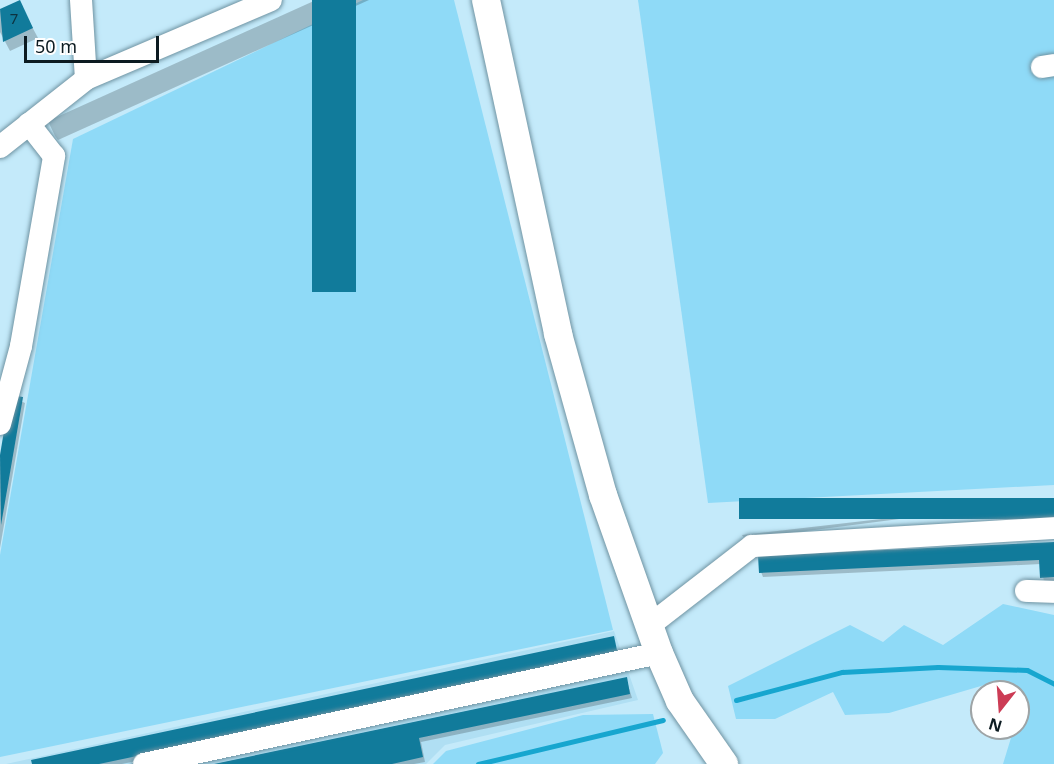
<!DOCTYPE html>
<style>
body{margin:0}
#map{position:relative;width:1054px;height:764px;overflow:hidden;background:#c4eafa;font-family:"Noto Sans",sans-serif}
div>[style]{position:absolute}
.built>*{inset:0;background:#b0dff3}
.green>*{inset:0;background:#8fdaf7}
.shadow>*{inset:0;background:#0003}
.stream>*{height:5px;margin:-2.5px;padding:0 2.5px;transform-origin:2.5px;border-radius:2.5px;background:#17a6cf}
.building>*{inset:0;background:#117b9b;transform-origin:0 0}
.roads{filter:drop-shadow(0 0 2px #6f93a2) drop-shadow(0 0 2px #6f93a2)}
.minor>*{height:22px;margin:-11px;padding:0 11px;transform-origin:11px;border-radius:11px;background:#fff}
.major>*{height:28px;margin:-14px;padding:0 14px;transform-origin:14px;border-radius:14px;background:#fff}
span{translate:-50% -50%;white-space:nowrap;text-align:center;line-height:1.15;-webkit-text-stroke:6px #fff;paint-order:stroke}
.number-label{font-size:15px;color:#0d3340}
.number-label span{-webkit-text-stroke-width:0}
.north{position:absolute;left:970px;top:680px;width:60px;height:60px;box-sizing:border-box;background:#fff;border:2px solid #9ea4a6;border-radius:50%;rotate:197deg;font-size:16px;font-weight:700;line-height:24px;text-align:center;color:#0c1b21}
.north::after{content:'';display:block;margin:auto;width:21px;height:27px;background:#cc3c55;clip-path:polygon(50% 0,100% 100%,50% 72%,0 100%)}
.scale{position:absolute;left:24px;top:36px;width:135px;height:27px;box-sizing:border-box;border:3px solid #0c1b21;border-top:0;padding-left:8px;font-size:18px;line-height:21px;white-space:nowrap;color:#0c1b21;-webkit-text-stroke:4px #fff;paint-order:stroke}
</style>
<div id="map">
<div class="built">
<div style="clip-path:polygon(614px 631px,638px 700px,445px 745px,426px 764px,6px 764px)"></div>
</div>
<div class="green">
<div style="clip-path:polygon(363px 0,454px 0,613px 630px,0 757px,0 555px,73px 139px)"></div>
<div style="clip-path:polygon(638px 0,1054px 0,1054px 485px,708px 503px)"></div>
<div style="clip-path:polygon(1003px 604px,1054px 615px,1054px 764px,1003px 764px,1014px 728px,1018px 728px,1022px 702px,1018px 692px,1011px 692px,998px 681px,889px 713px,845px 715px,833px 692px,775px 719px,736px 719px,728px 686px,850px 625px,883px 642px,904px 625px,943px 645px)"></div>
<div style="clip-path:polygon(653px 714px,663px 753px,655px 764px,433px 764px,446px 751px,583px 715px)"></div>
</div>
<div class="shadow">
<div style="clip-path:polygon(316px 0,369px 0,58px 140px,55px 136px,48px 121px)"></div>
<div style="clip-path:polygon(19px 2px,38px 38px,10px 51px,0 32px,0 11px)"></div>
<div style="clip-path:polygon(11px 397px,25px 403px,0 548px,0 464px)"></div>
<div style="clip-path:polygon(1054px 499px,745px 539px,742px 535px)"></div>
<div style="clip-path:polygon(1054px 543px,1054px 581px,1044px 582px,1041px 564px,763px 577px,761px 572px)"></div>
<div style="clip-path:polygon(618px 659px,122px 764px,33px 764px)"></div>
<div style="clip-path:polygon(626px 678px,632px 698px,421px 742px,425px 762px,414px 764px,216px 764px)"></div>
</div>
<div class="stream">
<div style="left:736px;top:700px;width:110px;rotate:-14.8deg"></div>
<div style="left:842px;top:672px;width:96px;rotate:-3deg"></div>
<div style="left:938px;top:667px;width:89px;rotate:1.9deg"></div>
<div style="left:1027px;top:670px;width:30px;rotate:27deg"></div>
<div style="left:478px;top:764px;width:190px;rotate:-13.4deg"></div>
</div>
<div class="building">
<div style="clip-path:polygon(20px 0,33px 28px,3px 42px,0 9px)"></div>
<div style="left:312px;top:0;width:44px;height:292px"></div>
<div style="clip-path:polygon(10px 395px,23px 397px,1px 525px,0 455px)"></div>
<div style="left:1054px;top:498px;width:21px;height:315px;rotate:90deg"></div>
<div style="clip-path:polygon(1054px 542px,1054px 577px,1040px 578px,1039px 560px,759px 573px,758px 556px)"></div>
<div style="clip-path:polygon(614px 636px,618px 655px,99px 764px,32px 764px,31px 760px)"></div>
<div style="clip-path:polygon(627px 677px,630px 694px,419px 738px,423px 757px,392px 764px,214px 764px)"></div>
</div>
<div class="roads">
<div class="minor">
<div style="left:81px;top:0;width:79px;rotate:86.4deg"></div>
<div style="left:1042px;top:67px;width:12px;rotate:-9deg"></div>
<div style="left:0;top:147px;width:110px;rotate:-38.3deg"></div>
<div style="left:86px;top:79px;width:201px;rotate:-23.1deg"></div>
<div style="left:0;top:424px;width:81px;rotate:-74.9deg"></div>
<div style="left:21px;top:346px;width:193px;rotate:-80.1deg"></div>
<div style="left:54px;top:156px;width:41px;rotate:-128deg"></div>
<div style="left:1026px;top:591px;width:28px;rotate:2deg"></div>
<div style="left:650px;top:625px;width:129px;rotate:-37.8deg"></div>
<div style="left:752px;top:546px;width:303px;rotate:-3.4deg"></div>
<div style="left:144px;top:764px;width:527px;rotate:-12.16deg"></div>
</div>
<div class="major">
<div style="left:486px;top:0;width:342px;rotate:77.8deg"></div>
<div style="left:558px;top:334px;width:167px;rotate:74.4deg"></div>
<div style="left:603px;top:495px;width:168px;rotate:70.5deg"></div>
<div style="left:659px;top:653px;width:52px;rotate:66.4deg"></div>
<div style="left:680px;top:701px;width:77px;rotate:55.1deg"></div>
</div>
</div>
<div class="number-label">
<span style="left:14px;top:19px">7</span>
</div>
<div class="north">N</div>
<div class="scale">50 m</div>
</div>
